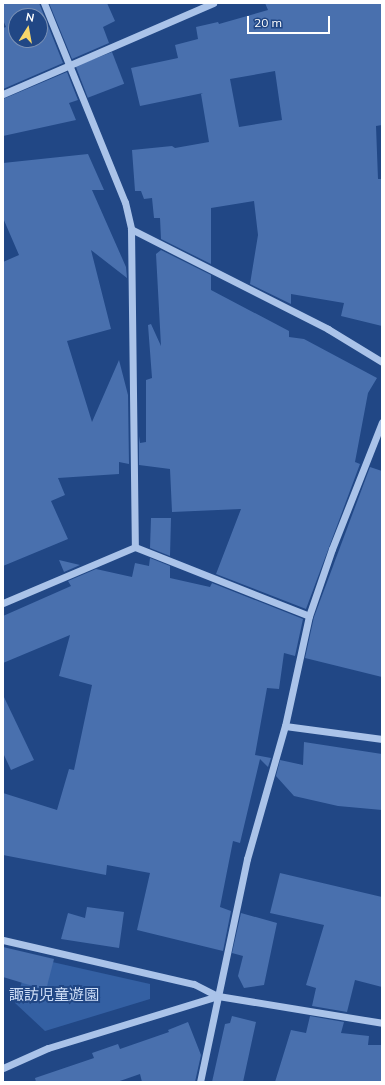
<!DOCTYPE html>
<meta charset="utf-8">
<style>
body{margin:0}
#map{position:relative;width:385px;height:1085px;overflow:hidden;background:#214785;font-family:Mulish,"Noto Sans JP",sans-serif}
div>[style]{position:absolute}
.green>*{inset:0;background:#3460a3}
.building>*{inset:0;background:#4970ae;transform-origin:0 0}
.minor>*{height:7px;margin:-3.5px;padding:0 3.5px;transform-origin:3.5px;border-radius:3.5px;background:#aac3e9}
span{translate:-50% -50%;white-space:nowrap;text-align:center;line-height:1.15;-webkit-text-stroke:4px #214785;paint-order:stroke}
.park-label{font-size:15px;color:#cedef7}
.frame{position:absolute;inset:0;border:4px solid #fff;pointer-events:none}
.north{position:absolute;left:8px;top:8px;width:40px;height:40px;box-sizing:border-box;background:#214785;border:1px solid #7a91b6;border-radius:50%;rotate:11deg;font-size:11px;font-weight:700;line-height:16px;text-align:center;color:#fff}
.north::after{content:'';display:block;margin:auto;width:14px;height:18px;background:#f6d66b;clip-path:polygon(50% 0,100% 100%,50% 72%,0 100%)}
.scale{position:absolute;left:247px;top:16px;width:83px;height:18px;box-sizing:border-box;border:2px solid #fff;border-top:0;padding-left:5px;font-size:12px;line-height:14px;white-space:nowrap;color:#fff;-webkit-text-stroke:3px #214785;paint-order:stroke}
</style>
<div id="map">
<div class="green">
<div style="clip-path:polygon(30px 957px,150px 984px,150px 999px,45px 1031px,15px 1003px)"></div>
</div>
<div class="building">
<div style="clip-path:polygon(evenodd,3px 3px,39px 3px,63px 63px,3px 89px,3px 28px,6px 27px,3px 20px,3px 3px,16px 16px,40px 16px,40px 40px,16px 40px,16px 16px)"></div>
<div style="clip-path:polygon(49px 3px,107px 3px,115px 21px,103px 27px,109px 43px,72px 59px)"></div>
<div style="clip-path:polygon(evenodd,265px 3px,382px 3px,382px 125px,376px 126px,378px 179px,382px 179px,382px 326px,341px 316px,344px 303px,291px 294px,291px 304px,250px 284px,258px 235px,254px 201px,211px 208px,211px 264px,161px 239px,160px 218px,154px 218px,152px 198px,144px 199px,141px 191px,135px 191px,132px 150px,172px 146px,175px 148px,209px 142px,201px 94px,203px 93px,140px 106px,131px 68px,178px 58px,175px 45px,198px 39px,196px 27px,218px 22px,219px 24px,268px 10px,265px 3px,275px 71px,282px 120px,239px 127px,230px 79px,275px 71px)"></div>
<div style="left:112px;top:52px;width:34px;height:39px;rotate:69deg"></div>
<div style="clip-path:polygon(67px 72px,78px 100px,69px 103px,76px 120px,3px 136px,3px 99px)"></div>
<div style="clip-path:polygon(88px 154px,104px 190px,92px 190px,126px 267px,127px 278px,91px 250px,111px 329px,67px 341px,92px 422px,119px 360px,128px 395px,129px 464px,119px 462px,119px 474px,58px 478px,65px 495px,51px 501px,68px 539px,3px 566px,3px 262px,19px 255px,3px 218px,3px 163px)"></div>
<div style="clip-path:polygon(161px 250px,211px 275px,211px 290px,289px 331px,289px 337px,304px 339px,377px 378px,368px 393px,355px 462px,360px 464px,306px 609px,216px 574px,241px 509px,172px 512px,170px 469px,139px 465px,139px 436px,140px 443px,146px 442px,146px 380px,152px 378px,148px 325px,151px 324px,161px 346px,156px 254px)"></div>
<div style="clip-path:polygon(370px 467px,382px 471px,382px 677px,305px 658px,314px 617px)"></div>
<div style="clip-path:polygon(151px 518px,171px 518px,170px 556px,150px 548px)"></div>
<div style="clip-path:polygon(150px 558px,170px 566px,170px 578px,210px 587px,212px 583px,303px 619px,295px 656px,284px 653px,279px 689px,267px 688px,255px 755px,271px 758px,268px 767px,260px 759px,240px 843px,233px 841px,220px 907px,231px 911px,223px 951px,137px 930px,150px 873px,107px 865px,106px 875px,3px 855px,3px 793px,57px 810px,69px 769px,74px 770px,92px 685px,59px 676px,70px 635px,3px 663px,3px 616px,71px 586px,68px 581px,96px 569px,132px 577px,135px 563px,149px 566px)"></div>
<div style="clip-path:polygon(59px 560px,80px 565px,64px 572px)"></div>
<div style="clip-path:polygon(3px 695px,34px 760px,11px 770px,3px 753px)"></div>
<div style="clip-path:polygon(304px 742px,382px 754px,382px 810px,338px 806px,294px 796px,276px 776px,280px 760px,303px 765px)"></div>
<div style="clip-path:polygon(280px 873px,382px 897px,382px 987px,355px 980px,347px 1012px,312px 1006px,316px 988px,306px 985px,324px 925px,270px 913px)"></div>
<div style="clip-path:polygon(87px 907px,124px 912px,119px 948px,61px 939px,68px 913px,85px 918px)"></div>
<div style="clip-path:polygon(241px 913px,277px 923px,264px 985px,244px 988px,238px 976px,243px 956px,232px 953px)"></div>
<div style="clip-path:polygon(3px 947px,54px 959px,46px 990px,3px 977px)"></div>
<div style="clip-path:polygon(232px 1016px,256px 1022px,243px 1082px,212px 1082px,225px 1024px,230px 1023px)"></div>
<div style="clip-path:polygon(310px 1016px,344px 1022px,341px 1033px,369px 1036px,368px 1045px,382px 1045px,382px 1082px,275px 1082px,291px 1030px,306px 1033px)"></div>
<div style="clip-path:polygon(188px 1022px,201px 1055px,195px 1082px,142px 1082px,140px 1074px,117px 1082px,36px 1082px,35px 1078px,94px 1058px,92px 1053px,118px 1044px,120px 1049px,169px 1032px,168px 1030px)"></div>
</div>
<div class="minor">
<div style="left:44px;top:3px;width:215px;rotate:67.9deg"></div>
<div style="left:125px;top:202px;width:28px;rotate:77deg"></div>
<div style="left:131px;top:229px;width:221px;rotate:26.9deg"></div>
<div style="left:328px;top:329px;width:63px;rotate:31.4deg"></div>
<div style="left:3px;top:94px;width:229px;rotate:-23.4deg"></div>
<div style="left:131px;top:229px;width:318px;rotate:89.3deg"></div>
<div style="left:3px;top:603px;width:143px;rotate:-23deg"></div>
<div style="left:135px;top:547px;width:187px;rotate:21.6deg"></div>
<div style="left:285px;top:726px;width:98px;rotate:7.6deg"></div>
<div style="left:3px;top:940px;width:196px;rotate:13deg"></div>
<div style="left:194px;top:984px;width:27px;rotate:27deg"></div>
<div style="left:218px;top:996px;width:166px;rotate:9.3deg"></div>
<div style="left:3px;top:1068px;width:49px;rotate:-24deg"></div>
<div style="left:48px;top:1048px;width:178px;rotate:-17deg"></div>
<div style="left:200px;top:1082px;width:228px;rotate:-78.1deg"></div>
<div style="left:247px;top:859px;width:138px;rotate:-74.1deg"></div>
<div style="left:285px;top:726px;width:113px;rotate:-77.7deg"></div>
<div style="left:309px;top:616px;width:71px;rotate:-71.1deg"></div>
<div style="left:332px;top:549px;width:136px;rotate:-68.5deg"></div>
</div>
<div class="park-label">
<span style="left:54px;top:995px">諏訪児童遊園</span>
</div>
<div class="frame"></div>
<div class="north">N</div>
<div class="scale">20 m</div>
</div>
